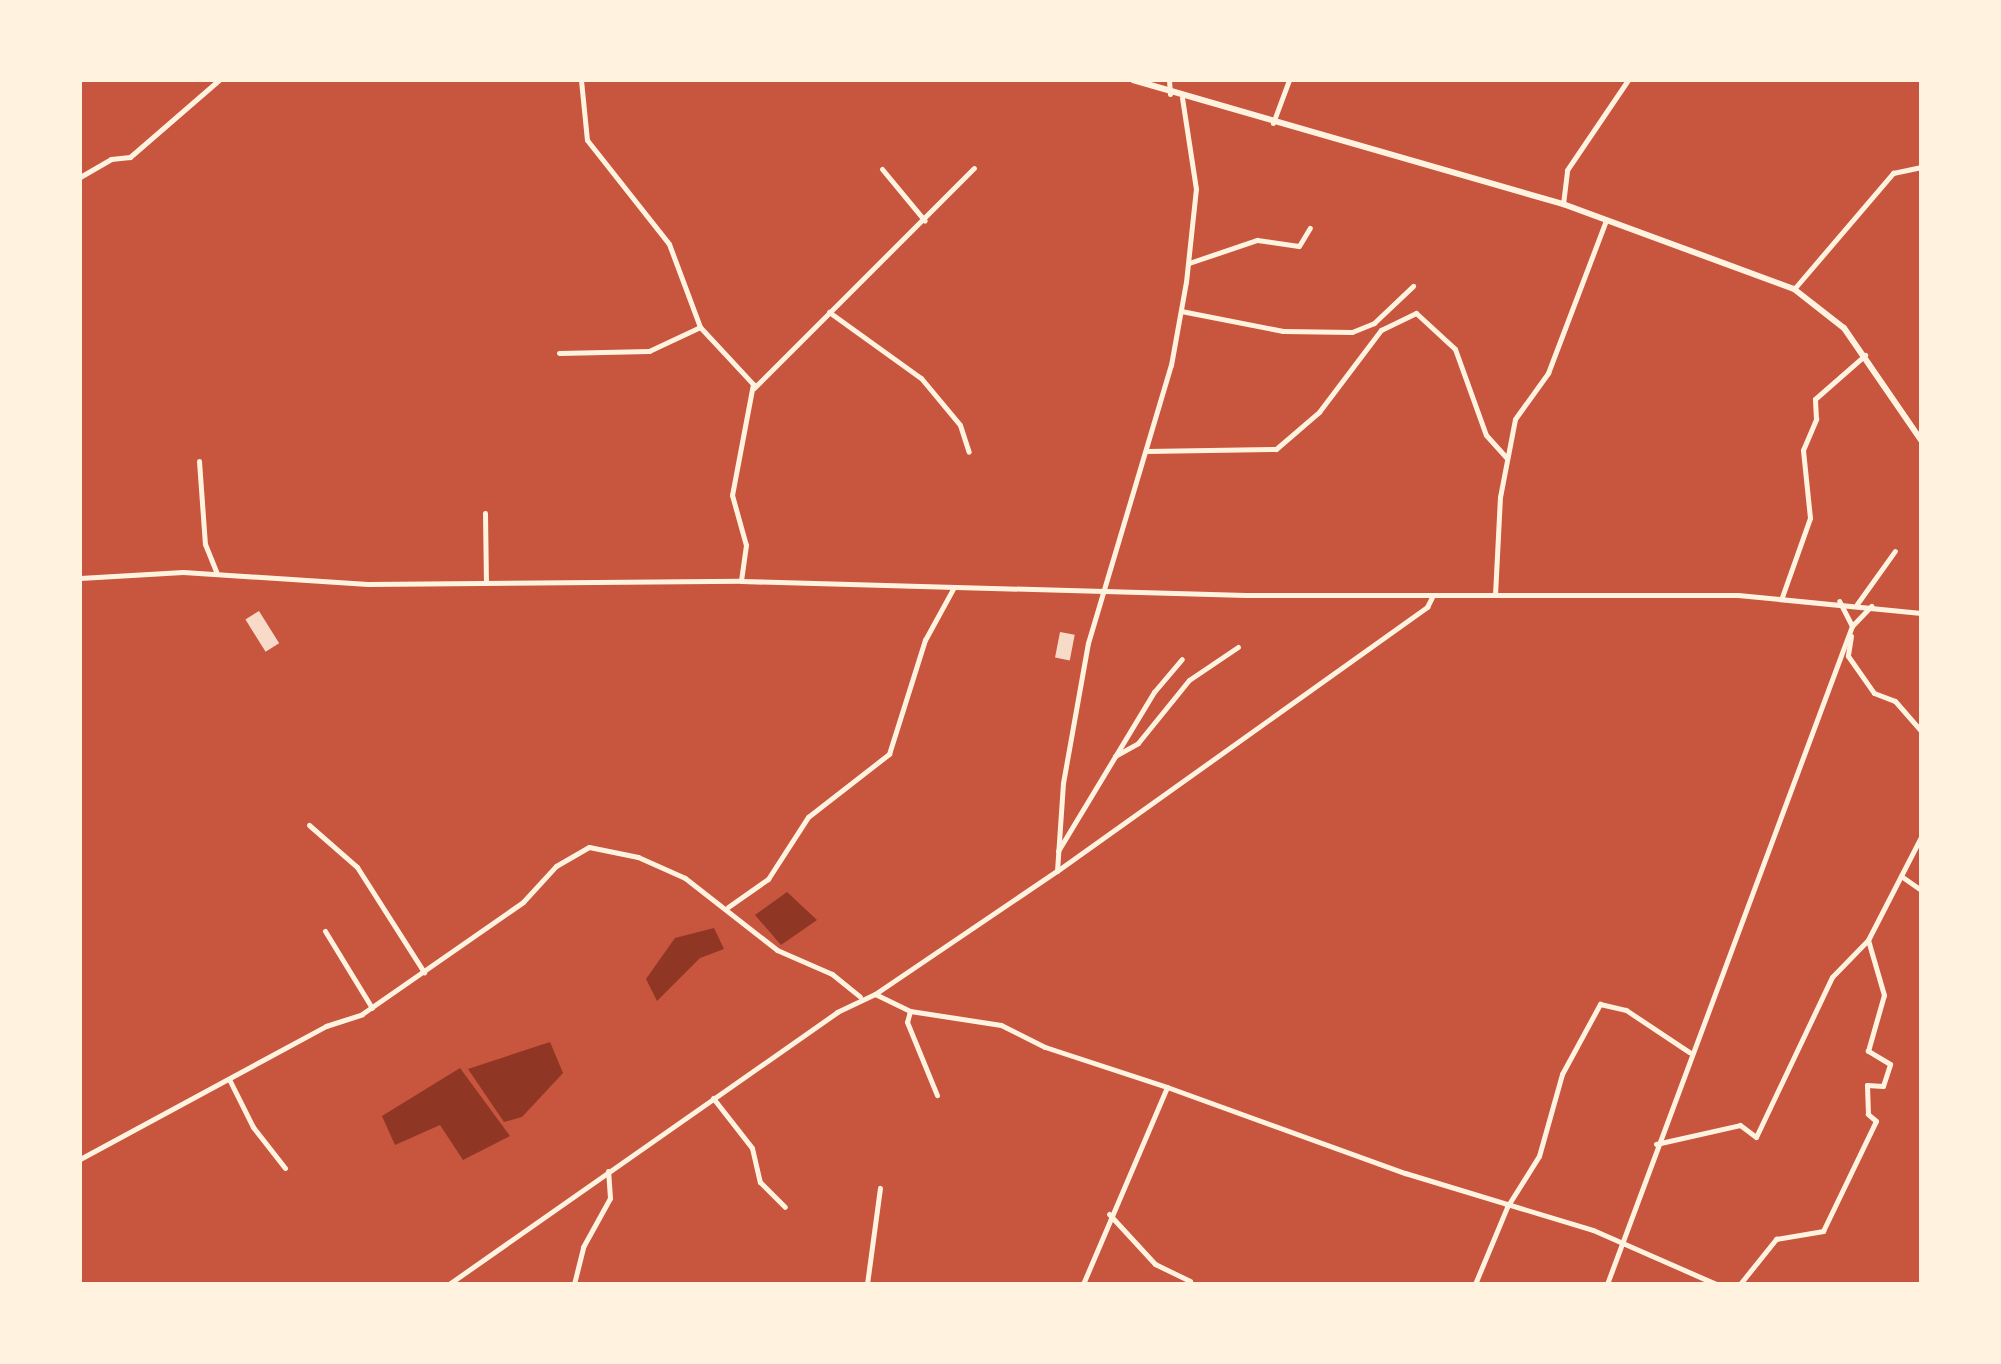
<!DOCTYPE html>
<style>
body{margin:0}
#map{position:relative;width:2001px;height:1364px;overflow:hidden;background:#c8553d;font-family:Signika,sans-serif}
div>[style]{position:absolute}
.water>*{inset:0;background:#8f3625}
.building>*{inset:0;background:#f7dbc8;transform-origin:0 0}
.minor>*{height:5px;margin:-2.5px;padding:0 2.5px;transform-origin:2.5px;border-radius:2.5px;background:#fff3e0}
.tertiary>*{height:6px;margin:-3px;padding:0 3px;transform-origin:3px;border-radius:3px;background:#fff3e0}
span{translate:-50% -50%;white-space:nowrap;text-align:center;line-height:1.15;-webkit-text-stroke:8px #fff3e0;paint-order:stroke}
.frame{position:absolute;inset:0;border:82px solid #fff3e0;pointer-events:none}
</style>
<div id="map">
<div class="water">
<div style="clip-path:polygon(787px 892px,817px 920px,781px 945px,755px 915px)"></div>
<div style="clip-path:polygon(714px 928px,724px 949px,700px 958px,657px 1001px,646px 979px,675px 938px)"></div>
<div style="clip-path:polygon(550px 1042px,563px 1073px,522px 1117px,504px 1122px,468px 1069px)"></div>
<div style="clip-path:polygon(460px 1068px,510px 1136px,463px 1160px,440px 1125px,395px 1145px,382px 1116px)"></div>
</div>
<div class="building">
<div style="left:259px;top:611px;width:38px;height:16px;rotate:58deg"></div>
<div style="left:1060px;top:632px;width:15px;height:26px;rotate:11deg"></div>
</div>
<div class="minor">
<div style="left:581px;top:80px;width:60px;rotate:84.3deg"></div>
<div style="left:587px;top:140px;width:132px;rotate:51.7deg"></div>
<div style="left:669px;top:244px;width:89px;rotate:69.5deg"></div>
<div style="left:700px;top:327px;width:78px;rotate:47.1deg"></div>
<div style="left:753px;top:384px;width:113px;rotate:100.7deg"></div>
<div style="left:732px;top:495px;width:52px;rotate:74.4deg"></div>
<div style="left:746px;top:545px;width:36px;rotate:98deg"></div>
<div style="left:1169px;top:80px;width:14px;rotate:86deg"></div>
<div style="left:1273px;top:123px;width:46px;rotate:-69.6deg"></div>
<div style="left:882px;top:169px;width:67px;rotate:50.4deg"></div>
<div style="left:80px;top:177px;width:36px;rotate:-30deg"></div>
<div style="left:111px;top:159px;width:19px;rotate:-6deg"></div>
<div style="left:130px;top:157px;width:118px;rotate:-40.9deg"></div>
<div style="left:1563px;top:204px;width:34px;rotate:-83deg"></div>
<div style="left:1567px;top:170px;width:109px;rotate:-55.9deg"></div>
<div style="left:1189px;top:263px;width:72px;rotate:-18.7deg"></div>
<div style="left:1257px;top:240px;width:42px;rotate:8.1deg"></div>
<div style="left:1299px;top:246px;width:21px;rotate:-59deg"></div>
<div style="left:1794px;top:289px;width:153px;rotate:-49.5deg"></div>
<div style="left:1893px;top:173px;width:29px;rotate:-12deg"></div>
<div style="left:1181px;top:311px;width:104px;rotate:11.1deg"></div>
<div style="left:1283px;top:331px;width:69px;rotate:0.8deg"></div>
<div style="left:1352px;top:332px;width:24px;rotate:-22deg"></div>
<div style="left:1374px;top:323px;width:54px;rotate:-43.5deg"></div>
<div style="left:829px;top:312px;width:113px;rotate:35.7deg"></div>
<div style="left:921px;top:378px;width:61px;rotate:50.3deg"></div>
<div style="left:960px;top:425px;width:28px;rotate:72deg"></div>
<div style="left:559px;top:353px;width:90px;rotate:-1.3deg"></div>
<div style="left:649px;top:351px;width:56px;rotate:-25.2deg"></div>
<div style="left:754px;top:388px;width:311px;rotate:-45deg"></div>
<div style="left:1146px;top:451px;width:130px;rotate:-0.9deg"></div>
<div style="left:1276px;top:449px;width:57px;rotate:-40.7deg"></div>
<div style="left:1319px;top:412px;width:103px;rotate:-52.9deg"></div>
<div style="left:1381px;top:330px;width:39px;rotate:-26deg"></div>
<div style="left:1416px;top:313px;width:53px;rotate:42.7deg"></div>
<div style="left:1455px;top:349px;width:91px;rotate:70.2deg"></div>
<div style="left:1486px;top:435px;width:31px;rotate:48deg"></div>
<div style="left:199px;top:461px;width:83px;rotate:85.9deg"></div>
<div style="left:205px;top:544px;width:31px;rotate:68deg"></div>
<div style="left:485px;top:513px;width:70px;rotate:89.2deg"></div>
<div style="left:80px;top:578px;width:103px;rotate:-3.3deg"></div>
<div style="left:183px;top:572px;width:185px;rotate:3.7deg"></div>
<div style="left:368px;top:584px;width:373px;rotate:-0.5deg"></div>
<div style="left:741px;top:581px;width:505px;rotate:1.59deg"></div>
<div style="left:1246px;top:595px;width:492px"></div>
<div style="left:1738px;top:595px;width:184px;rotate:5.6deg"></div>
<div style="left:1495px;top:595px;width:98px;rotate:-87.1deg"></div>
<div style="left:1500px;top:497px;width:79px;rotate:-79.1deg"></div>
<div style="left:1515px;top:419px;width:57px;rotate:-54.3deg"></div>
<div style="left:1548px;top:373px;width:164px;rotate:-69.2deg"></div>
<div style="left:1782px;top:597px;width:84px;rotate:-70.5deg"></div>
<div style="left:1810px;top:518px;width:68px;rotate:-95.9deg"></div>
<div style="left:1803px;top:450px;width:34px;rotate:-67deg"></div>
<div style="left:1816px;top:419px;width:20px;rotate:-93deg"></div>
<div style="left:1815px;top:399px;width:67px;rotate:-41.3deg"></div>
<div style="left:1857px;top:604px;width:65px;rotate:-54.4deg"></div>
<div style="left:1852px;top:626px;width:28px;rotate:-46deg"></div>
<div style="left:1851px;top:636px;width:20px;rotate:99deg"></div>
<div style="left:1848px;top:656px;width:45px;rotate:54.9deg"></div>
<div style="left:1874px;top:693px;width:22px;rotate:21deg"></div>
<div style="left:1895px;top:701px;width:40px;rotate:49deg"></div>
<div style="left:1115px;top:756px;width:26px;rotate:-29deg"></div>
<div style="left:1138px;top:743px;width:81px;rotate:-51deg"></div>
<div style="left:1189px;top:680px;width:59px;rotate:-34deg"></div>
<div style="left:309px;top:825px;width:64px;rotate:41.2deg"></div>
<div style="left:357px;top:867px;width:125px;rotate:57.5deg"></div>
<div style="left:1058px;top:851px;width:186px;rotate:-58.9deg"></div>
<div style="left:1154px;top:692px;width:43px;rotate:-49.7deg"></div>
<div style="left:1057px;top:871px;width:455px;rotate:-35.5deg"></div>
<div style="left:1427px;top:607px;width:11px;rotate:-63deg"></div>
<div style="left:1901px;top:876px;width:24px;rotate:35deg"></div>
<div style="left:728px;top:907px;width:49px;rotate:-35deg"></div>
<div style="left:768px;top:879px;width:74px;rotate:-57.2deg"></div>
<div style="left:808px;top:817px;width:103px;rotate:-37.9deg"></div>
<div style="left:889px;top:754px;width:120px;rotate:-72.5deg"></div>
<div style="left:925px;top:640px;width:60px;rotate:-61.3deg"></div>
<div style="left:325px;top:931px;width:90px;rotate:58.6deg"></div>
<div style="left:875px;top:994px;width:39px;rotate:26deg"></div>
<div style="left:910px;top:1011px;width:92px;rotate:8.7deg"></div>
<div style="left:1001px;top:1025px;width:49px;rotate:26.6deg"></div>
<div style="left:1045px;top:1047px;width:128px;rotate:18.2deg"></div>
<div style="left:910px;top:1011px;width:11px;rotate:105deg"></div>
<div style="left:907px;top:1022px;width:79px;rotate:67.7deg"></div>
<div style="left:229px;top:1079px;width:54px;rotate:63.4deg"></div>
<div style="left:253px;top:1127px;width:52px;rotate:52deg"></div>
<div style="left:713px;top:1098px;width:63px;rotate:52deg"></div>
<div style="left:752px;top:1148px;width:35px;rotate:77deg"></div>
<div style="left:760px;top:1182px;width:35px;rotate:45deg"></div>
<div style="left:1656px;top:1144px;width:86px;rotate:-12.7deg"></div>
<div style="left:1740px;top:1125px;width:20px;rotate:37deg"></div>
<div style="left:1756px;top:1137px;width:177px;rotate:-64.6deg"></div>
<div style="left:1832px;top:977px;width:52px;rotate:-45.8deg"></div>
<div style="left:1868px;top:940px;width:116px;rotate:-62.8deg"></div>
<div style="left:80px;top:1159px;width:280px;rotate:-28.4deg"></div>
<div style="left:326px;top:1026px;width:38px;rotate:-18deg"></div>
<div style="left:362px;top:1014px;width:196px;rotate:-34.8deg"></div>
<div style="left:523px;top:902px;width:49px;rotate:-47.5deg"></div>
<div style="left:556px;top:866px;width:38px;rotate:-30deg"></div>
<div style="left:589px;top:847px;width:50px;rotate:11.5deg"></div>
<div style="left:638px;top:857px;width:51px;rotate:24.1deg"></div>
<div style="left:685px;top:878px;width:117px;rotate:38deg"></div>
<div style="left:777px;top:950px;width:60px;rotate:23.6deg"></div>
<div style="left:832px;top:974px;width:36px;rotate:39deg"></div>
<div style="left:1109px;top:1214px;width:68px;rotate:47.4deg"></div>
<div style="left:1155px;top:1264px;width:39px;rotate:26deg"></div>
<div style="left:449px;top:1284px;width:474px;rotate:-35deg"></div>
<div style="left:837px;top:1012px;width:42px;rotate:-25.3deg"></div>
<div style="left:875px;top:994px;width:220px;rotate:-34.1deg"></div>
<div style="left:1057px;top:871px;width:88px;rotate:-86.1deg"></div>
<div style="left:1063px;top:783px;width:142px;rotate:-79.9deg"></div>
<div style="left:1088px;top:643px;width:290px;rotate:-73.4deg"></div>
<div style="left:1171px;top:365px;width:84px;rotate:-79.8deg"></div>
<div style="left:1186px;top:282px;width:94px;rotate:-83.9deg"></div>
<div style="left:1196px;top:189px;width:92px;rotate:-98.7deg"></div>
<div style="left:574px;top:1284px;width:38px;rotate:-76deg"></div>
<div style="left:583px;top:1247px;width:56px;rotate:-61.1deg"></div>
<div style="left:610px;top:1198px;width:27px;rotate:-94deg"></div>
<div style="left:867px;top:1284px;width:97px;rotate:-82.3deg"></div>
<div style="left:1083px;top:1284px;width:214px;rotate:-66.9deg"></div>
<div style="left:1167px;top:1087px;width:253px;rotate:19.9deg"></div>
<div style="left:1405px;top:1173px;width:196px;rotate:16.9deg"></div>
<div style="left:1593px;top:1230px;width:134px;rotate:23.7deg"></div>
<div style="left:1475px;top:1284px;width:83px;rotate:-67.4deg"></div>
<div style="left:1507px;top:1207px;width:60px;rotate:-57.9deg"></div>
<div style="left:1539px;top:1156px;width:85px;rotate:-74.3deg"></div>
<div style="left:1562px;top:1074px;width:80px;rotate:-61.5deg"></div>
<div style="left:1600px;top:1004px;width:27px;rotate:13deg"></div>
<div style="left:1626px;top:1010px;width:76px;rotate:33.7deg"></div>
<div style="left:1607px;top:1284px;width:702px;rotate:-69.58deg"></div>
<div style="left:1852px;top:626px;width:28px;rotate:-117deg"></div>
<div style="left:1740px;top:1284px;width:58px;rotate:-51.3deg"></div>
<div style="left:1776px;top:1239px;width:48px;rotate:-9.7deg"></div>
<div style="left:1823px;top:1231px;width:122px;rotate:-64.3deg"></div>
<div style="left:1876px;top:1121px;width:11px;rotate:-139deg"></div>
<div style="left:1868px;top:1114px;width:29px;rotate:-92deg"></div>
<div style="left:1867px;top:1085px;width:16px;rotate:4deg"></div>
<div style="left:1883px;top:1086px;width:23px;rotate:-72deg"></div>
<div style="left:1890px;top:1064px;width:26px;rotate:-149deg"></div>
<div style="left:1868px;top:1051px;width:58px;rotate:-74.1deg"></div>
<div style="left:1884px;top:995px;width:57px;rotate:-106.2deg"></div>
</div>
<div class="tertiary">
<div style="left:1133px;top:80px;width:448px;rotate:16.1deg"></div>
<div style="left:1563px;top:204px;width:246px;rotate:20.2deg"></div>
<div style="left:1794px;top:289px;width:63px;rotate:38deg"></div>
<div style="left:1844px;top:328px;width:136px;rotate:55.5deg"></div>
</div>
<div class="frame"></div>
</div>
